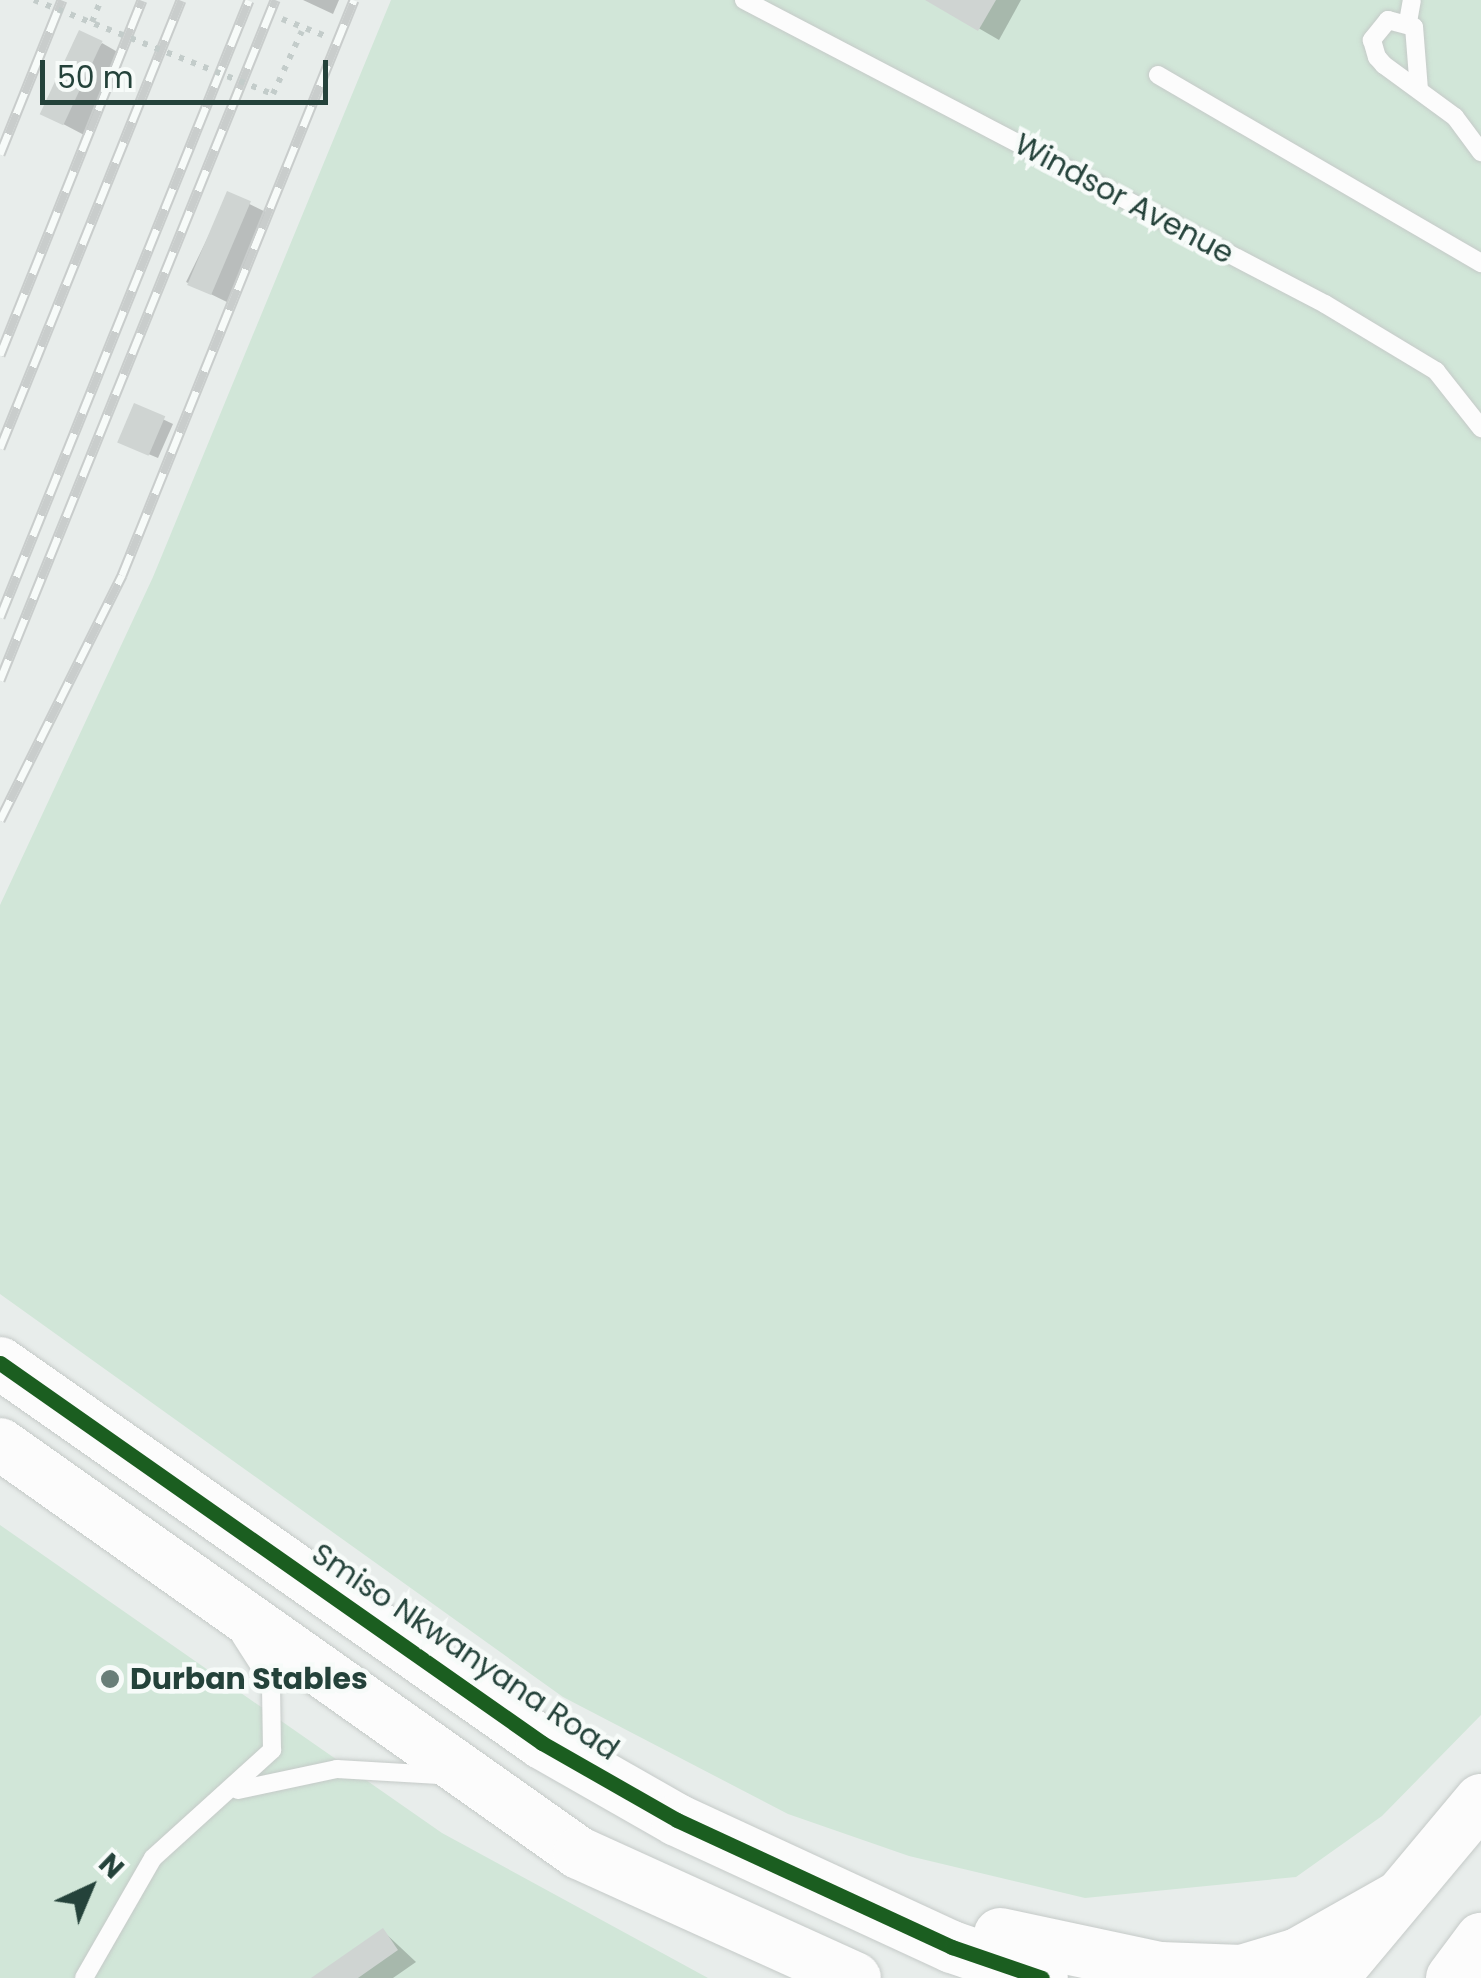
<!DOCTYPE html>
<style>
body{margin:0}
#map{position:relative;width:1481px;height:1978px;overflow:hidden;background:#e8edeb;font-family:Poppins,sans-serif}
div>[style]{position:absolute}
.green>*{inset:0;background:#d1e6d8}
.shadow>*{inset:0;background:#0003;transform-origin:0 0}
.building>*{inset:0;background:#cfd4d2;transform-origin:0 0}
.path>*{height:6px;margin-top:-3px;transform-origin:0;background:repeating-linear-gradient(90deg,#c3ccca 0 5px,transparent 0 13px)}
.roads{filter:drop-shadow(0 0 2px #c5cac8) drop-shadow(0 0 2px #c5cac8)}
.lane>*{height:18px;margin:-9px;padding:0 9px;transform-origin:9px;border-radius:9px;background:#fcfcfc}
.secondary>*{height:52px;margin:-26px;padding:0 26px;transform-origin:26px;border-radius:26px;background:#fcfcfc}
.rail>*{height:11px;margin-top:-5.5px;transform-origin:0;background:repeating-linear-gradient(90deg,#f7fbf9 0 22px,#c9cdcc 0 44px);box-sizing:border-box;border-block:2px solid #c9cdcc}
.path-bridge>*{height:6px;margin-top:-3px;transform-origin:0;background:repeating-linear-gradient(90deg,#c3ccca 0 5px,transparent 0 13px)}
.cycleway>*{height:15px;margin:-7.5px;padding:0 7.5px;transform-origin:7.5px;border-radius:7.5px;background:#1b5e20}
.dots>*{width:28px;height:28px;translate:-50% -50%;box-sizing:border-box;border:5px solid #f7fbf9;border-radius:50%}
span{translate:-50% -50%;white-space:nowrap;text-align:center;line-height:1.15;-webkit-text-stroke:9px #f7fbf9;paint-order:stroke}
.street-label{font-size:30px;color:#24423a}
.poi-label{font-size:30px;color:#24423a;font-weight:700}
.left{translate:0 -50%;text-align:left}
.north{position:absolute;left:40px;top:1838px;width:100px;height:100px;-webkit-text-stroke:8px #f7fbf9;paint-order:stroke;rotate:44deg;font-size:28px;font-weight:700;line-height:40px;text-align:center;color:#24423a}
.north::after{content:'';display:block;margin:auto;width:35px;height:45px;background:#24423a;clip-path:polygon(50% 0,100% 100%,50% 72%,0 100%)}
.scale{position:absolute;left:40px;top:60px;width:288px;height:45px;box-sizing:border-box;border:5px solid #24423a;border-top:0;padding-left:12px;font-size:30px;line-height:35px;white-space:nowrap;color:#24423a;-webkit-text-stroke:8px #f7fbf9;paint-order:stroke}
</style>
<div id="map">
<div class="green">
<div style="clip-path:polygon(391px 0,1481px 0,1481px 1715px,1382px 1816px,1296px 1877px,1085px 1898px,909px 1856px,788px 1814px,563px 1697px,0 1294px,0 905px,153px 577px)"></div>
<div style="clip-path:polygon(0 1525px,442px 1833px,708px 1978px,0 1978px)"></div>
</div>
<div class="shadow">
<div style="clip-path:polygon(303px 0,339px 0,333px 14px)"></div>
<div style="clip-path:polygon(930px 0,1021px 0,999px 40px)"></div>
<div style="clip-path:polygon(102px 43px,121px 54px,86px 136px,46px 115px)"></div>
<div style="left:229px;top:194px;width:46px;height:98px;rotate:26deg"></div>
<div style="clip-path:polygon(135px 406px,173px 424px,158px 458px,129px 446px)"></div>
<div style="clip-path:polygon(383px 1931px,416px 1962px,393px 1978px,316px 1978px)"></div>
</div>
<div class="building">
<div style="clip-path:polygon(925px 0,996px 0,978px 31px)"></div>
<div style="left:79px;top:30px;width:26px;height:93px;rotate:25deg"></div>
<div style="left:227px;top:191px;width:26px;height:102px;rotate:23deg"></div>
<div style="left:134px;top:403px;width:34px;height:43px;rotate:23deg"></div>
<div style="clip-path:polygon(383px 1928px,398px 1950px,358px 1978px,311px 1978px)"></div>
</div>
<div class="path">
<div style="left:282px;top:19px;width:49px;rotate:21.4deg"></div>
<div style="left:92px;top:22px;width:24px;rotate:-68deg"></div>
<div style="left:273px;top:94px;width:69px;rotate:-65.3deg"></div>
</div>
<div class="roads">
<div class="lane">
<div style="left:744px;top:0;width:656px;rotate:27.62deg"></div>
<div style="left:1325px;top:304px;width:130px;rotate:31.1deg"></div>
<div style="left:1436px;top:371px;width:73px;rotate:51.7deg"></div>
<div style="left:1408px;top:22px;width:22px;rotate:-80deg"></div>
<div style="left:1158px;top:75px;width:374px;rotate:30.2deg"></div>
<div style="left:1419px;top:90px;width:63px;rotate:-94.5deg"></div>
<div style="left:1414px;top:27px;width:27px;rotate:-165deg"></div>
<div style="left:1388px;top:20px;width:26px;rotate:129deg"></div>
<div style="left:1372px;top:40px;width:18px;rotate:74deg"></div>
<div style="left:1377px;top:57px;width:11px;rotate:49deg"></div>
<div style="left:1384px;top:65px;width:88px;rotate:36.2deg"></div>
<div style="left:1455px;top:117px;width:44px;rotate:53.4deg"></div>
<div style="left:238px;top:1790px;width:101px;rotate:-12deg"></div>
<div style="left:337px;top:1769px;width:102px;rotate:3.4deg"></div>
<div style="left:84px;top:1978px;width:138px;rotate:-60.1deg"></div>
<div style="left:153px;top:1858px;width:161px;rotate:-42.2deg"></div>
<div style="left:272px;top:1750px;width:66px;rotate:-90.9deg"></div>
<div style="left:271px;top:1684px;width:56px;rotate:-122.6deg"></div>
</div>
<div class="secondary">
<div style="left:0;top:1363px;width:662px;rotate:35.03deg"></div>
<div style="left:542px;top:1743px;width:155px;rotate:29.7deg"></div>
<div style="left:677px;top:1820px;width:303px;rotate:24.8deg"></div>
<div style="left:952px;top:1947px;width:95px;rotate:19deg"></div>
<div style="left:0;top:1444px;width:709px;rotate:35.24deg"></div>
<div style="left:579px;top:1853px;width:303px;rotate:24.4deg"></div>
<div style="left:1000px;top:1934px;width:164px;rotate:12deg"></div>
<div style="left:1160px;top:1968px;width:82px;rotate:2.1deg"></div>
<div style="left:1242px;top:1971px;width:59px;rotate:-16.9deg"></div>
<div style="left:1298px;top:1954px;width:114px;rotate:-29.5deg"></div>
<div style="left:1332px;top:1978px;width:232px;rotate:-50.1deg"></div>
<div style="left:1452px;top:1978px;width:49px;rotate:-53.4deg"></div>
</div>
</div>
<div class="rail">
<div style="left:0;top:154px;width:166px;rotate:-68.1deg"></div>
<div style="left:0;top:355px;width:382px;rotate:-68.2deg"></div>
<div style="left:0;top:448px;width:483px;rotate:-68deg"></div>
<div style="left:0;top:617px;width:665px;rotate:-68.02deg"></div>
<div style="left:0;top:680px;width:734px;rotate:-67.98deg"></div>
<div style="left:0;top:820px;width:274px;rotate:-63.5deg"></div>
<div style="left:122px;top:575px;width:620px;rotate:-68.03deg"></div>
</div>
<div class="path-bridge">
<div style="left:34px;top:0;width:257px;rotate:21.5deg"></div>
</div>
<div class="cycleway">
<div style="left:0;top:1363px;width:662px;rotate:35.03deg"></div>
<div style="left:542px;top:1743px;width:155px;rotate:29.7deg"></div>
<div style="left:677px;top:1820px;width:303px;rotate:24.8deg"></div>
<div style="left:952px;top:1947px;width:95px;rotate:19deg"></div>
</div>
<div class="dots">
<div style="left:110px;top:1679px;background:#697e78"></div>
</div>
<div class="street-label">
<span style="left:1124px;top:199px;rotate:28deg">Windsor Avenue</span>
<span style="left:465px;top:1652px;rotate:34deg">Smiso Nkwanyana Road</span>
</div>
<div class="poi-label">
<span class="left" style="left:130px;top:1679px">Durban Stables</span>
</div>
<div class="north">N</div>
<div class="scale">50 m</div>
</div>
